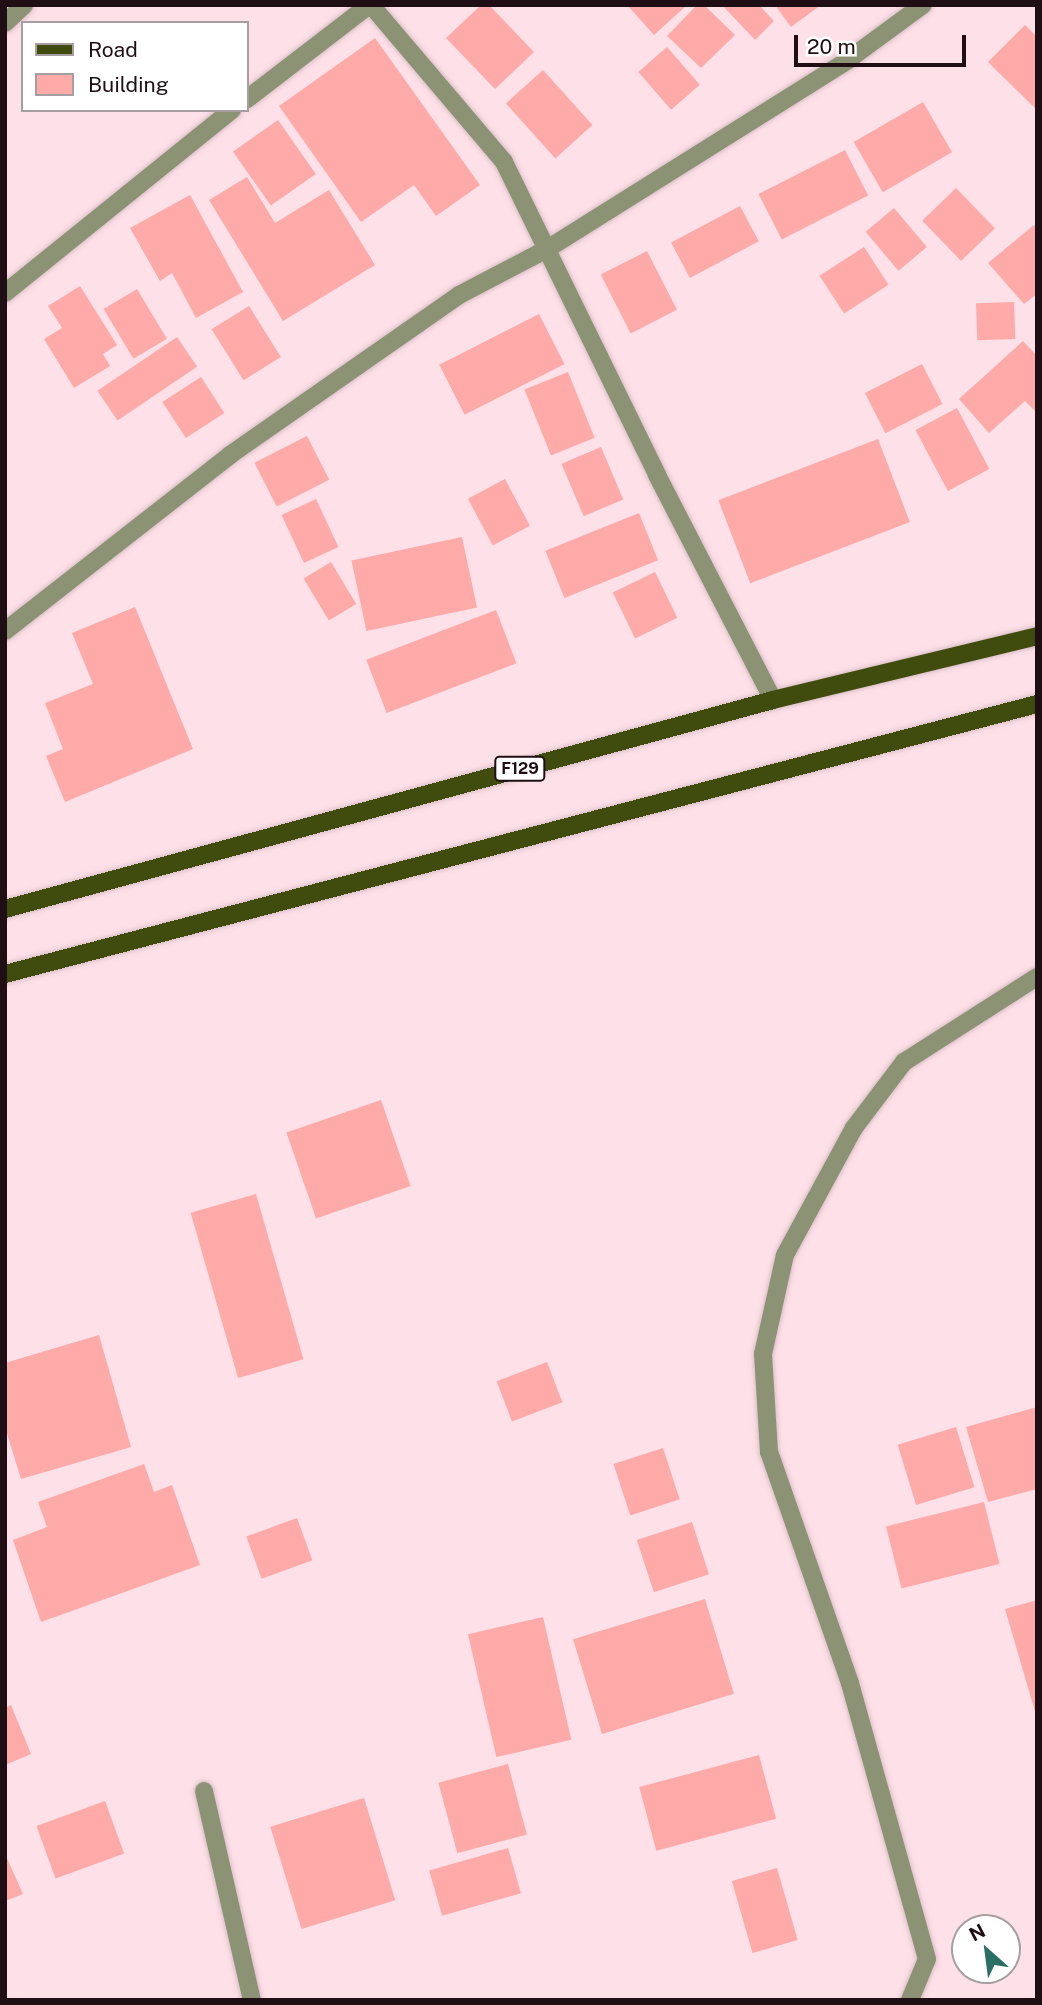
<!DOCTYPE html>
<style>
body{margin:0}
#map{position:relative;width:1042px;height:2005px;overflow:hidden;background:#fee0e8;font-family:"Public Sans",sans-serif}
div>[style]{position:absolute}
.building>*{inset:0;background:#fdaaa9;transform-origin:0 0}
.roads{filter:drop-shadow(0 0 2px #dabfc6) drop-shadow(0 0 2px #dabfc6)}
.minor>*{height:18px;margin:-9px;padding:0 9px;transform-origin:9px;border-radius:9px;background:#8b9374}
.primary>*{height:18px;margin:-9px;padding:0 9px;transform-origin:9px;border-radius:9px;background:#404c0e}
span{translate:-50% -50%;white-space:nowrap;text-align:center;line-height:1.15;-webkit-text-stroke:5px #fff;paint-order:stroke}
.shield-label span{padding:2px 5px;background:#fff;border:2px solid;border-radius:5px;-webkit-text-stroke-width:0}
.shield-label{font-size:16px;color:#1f0f14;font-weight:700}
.frame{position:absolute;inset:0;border:7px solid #1f0f14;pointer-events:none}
.legend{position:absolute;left:21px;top:21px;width:228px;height:91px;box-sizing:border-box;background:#fff;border:2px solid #a59fa1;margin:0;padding:9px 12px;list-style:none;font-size:21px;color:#1f0f14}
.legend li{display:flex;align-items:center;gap:14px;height:35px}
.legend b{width:35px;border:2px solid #a59fa1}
.north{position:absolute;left:951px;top:1914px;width:70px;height:70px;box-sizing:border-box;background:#fff;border:2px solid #a59fa1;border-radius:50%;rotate:332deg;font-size:19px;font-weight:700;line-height:28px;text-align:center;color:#1f0f14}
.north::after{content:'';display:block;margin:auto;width:24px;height:32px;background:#296f63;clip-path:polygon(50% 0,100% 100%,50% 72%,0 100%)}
.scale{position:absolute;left:794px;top:35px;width:172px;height:32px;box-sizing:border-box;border:4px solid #1f0f14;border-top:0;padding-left:9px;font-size:21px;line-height:24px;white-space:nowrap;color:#1f0f14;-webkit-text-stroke:5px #fff;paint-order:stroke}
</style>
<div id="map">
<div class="building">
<div style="clip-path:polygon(481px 5px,489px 5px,534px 52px,495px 89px,446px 38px)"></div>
<div style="clip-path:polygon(627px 5px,687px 5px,654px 35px)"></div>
<div style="clip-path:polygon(697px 5px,704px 5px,735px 35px,701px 68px,667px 36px)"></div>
<div style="clip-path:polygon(722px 5px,759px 5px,774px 21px,755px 40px)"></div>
<div style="clip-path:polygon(775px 5px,821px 5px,791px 27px)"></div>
<div style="clip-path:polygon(1025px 25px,1037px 37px,1037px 110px,988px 62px)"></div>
<div style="clip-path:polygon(375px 38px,480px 185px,436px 216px,414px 185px,361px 222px,279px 106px)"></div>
<div style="left:667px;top:47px;width:50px;height:38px;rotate:49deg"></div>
<div style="left:543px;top:70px;width:74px;height:50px;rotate:48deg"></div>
<div style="left:923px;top:102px;width:58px;height:80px;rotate:60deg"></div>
<div style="left:278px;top:120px;width:66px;height:55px;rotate:55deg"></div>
<div style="left:845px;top:150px;width:51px;height:97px;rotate:63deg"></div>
<div style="clip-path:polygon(247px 177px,275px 223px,329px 190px,375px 265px,283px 321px,209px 200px)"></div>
<div style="left:956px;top:188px;width:56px;height:47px;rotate:46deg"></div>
<div style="clip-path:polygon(190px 195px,243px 292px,196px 318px,172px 273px,160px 281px,130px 228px)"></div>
<div style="left:740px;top:206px;width:40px;height:78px;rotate:62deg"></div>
<div style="left:894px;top:208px;width:51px;height:37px;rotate:50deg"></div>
<div style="clip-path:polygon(1034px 225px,1037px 228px,1037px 294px,1024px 304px,988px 263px)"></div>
<div style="left:864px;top:247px;width:45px;height:53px;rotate:57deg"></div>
<div style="left:647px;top:251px;width:66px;height:52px;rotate:63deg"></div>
<div style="clip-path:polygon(80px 286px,117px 345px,103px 354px,110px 366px,74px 388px,44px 339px,62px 328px,48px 306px)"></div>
<div style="left:137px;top:289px;width:58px;height:39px;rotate:59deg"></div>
<div style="left:1014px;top:302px;width:37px;height:38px;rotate:88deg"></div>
<div style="left:249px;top:306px;width:60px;height:44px;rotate:58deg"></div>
<div style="left:539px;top:314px;width:56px;height:112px;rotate:63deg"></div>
<div style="left:177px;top:337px;width:36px;height:96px;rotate:56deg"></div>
<div style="clip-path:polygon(1023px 341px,1037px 356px,1037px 413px,1025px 401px,989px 433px,959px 399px)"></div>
<div style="left:922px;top:364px;width:45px;height:64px;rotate:63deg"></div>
<div style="left:568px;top:372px;width:71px;height:47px;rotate:68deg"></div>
<div style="left:201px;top:377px;width:43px;height:46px;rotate:57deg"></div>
<div style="left:957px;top:408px;width:69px;height:47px;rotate:62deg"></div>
<div style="left:307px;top:436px;width:49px;height:59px;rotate:63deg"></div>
<div style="left:878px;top:439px;width:89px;height:171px;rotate:69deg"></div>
<div style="left:601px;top:447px;width:57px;height:43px;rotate:67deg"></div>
<div style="left:505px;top:479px;width:53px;height:42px;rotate:62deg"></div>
<div style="left:316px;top:499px;width:53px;height:38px;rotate:65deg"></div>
<div style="left:639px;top:513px;width:51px;height:101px;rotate:68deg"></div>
<div style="left:462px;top:537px;width:72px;height:113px;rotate:78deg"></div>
<div style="left:331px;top:562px;width:49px;height:32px;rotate:59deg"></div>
<div style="left:655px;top:572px;width:51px;height:47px;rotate:64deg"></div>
<div style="clip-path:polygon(135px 607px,193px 749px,65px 802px,46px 756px,63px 749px,45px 703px,93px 684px,72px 633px)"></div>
<div style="left:496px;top:610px;width:57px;height:139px;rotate:69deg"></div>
<div style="left:381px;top:1100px;width:91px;height:100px;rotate:71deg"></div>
<div style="left:256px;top:1194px;width:172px;height:68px;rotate:74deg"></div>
<div style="clip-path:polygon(99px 1335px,131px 1447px,21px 1479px,5px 1427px,5px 1363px)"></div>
<div style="left:547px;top:1362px;width:43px;height:54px;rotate:69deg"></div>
<div style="clip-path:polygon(1037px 1407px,1037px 1489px,988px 1502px,966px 1427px)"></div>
<div style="left:956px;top:1427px;width:63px;height:61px;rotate:73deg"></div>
<div style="left:663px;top:1448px;width:54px;height:52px;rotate:72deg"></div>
<div style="clip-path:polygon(144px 1464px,154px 1492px,172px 1485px,200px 1565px,41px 1622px,13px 1540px,47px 1527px,38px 1502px)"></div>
<div style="left:984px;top:1502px;width:64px;height:101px;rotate:76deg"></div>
<div style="left:297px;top:1518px;width:45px;height:54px;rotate:70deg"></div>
<div style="left:692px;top:1522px;width:55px;height:58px;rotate:72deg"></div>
<div style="left:705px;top:1599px;width:99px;height:138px;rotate:73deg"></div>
<div style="clip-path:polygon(1037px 1600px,1037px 1715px,1036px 1715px,1005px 1609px)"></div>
<div style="left:543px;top:1617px;width:126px;height:77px;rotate:77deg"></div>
<div style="clip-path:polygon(11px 1705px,31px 1754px,5px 1765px,5px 1708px)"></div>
<div style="left:759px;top:1755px;width:66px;height:124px;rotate:75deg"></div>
<div style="left:508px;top:1764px;width:73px;height:72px;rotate:75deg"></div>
<div style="left:364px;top:1798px;width:107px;height:98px;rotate:73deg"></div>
<div style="left:105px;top:1801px;width:56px;height:73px;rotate:70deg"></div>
<div style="left:508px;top:1848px;width:47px;height:82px;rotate:74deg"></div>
<div style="clip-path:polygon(5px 1854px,23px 1894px,5px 1901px)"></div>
<div style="left:777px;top:1868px;width:75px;height:47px;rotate:74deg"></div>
</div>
<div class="roads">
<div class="minor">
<div style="left:371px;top:5px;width:206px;rotate:49.7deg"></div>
<div style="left:504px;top:162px;width:348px;rotate:63.9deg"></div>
<div style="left:657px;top:475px;width:253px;rotate:62.7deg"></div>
<div style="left:5px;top:23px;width:26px;rotate:-43deg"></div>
<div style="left:247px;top:99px;width:154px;rotate:-37.6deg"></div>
<div style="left:5px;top:293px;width:292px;rotate:-38.9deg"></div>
<div style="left:5px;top:631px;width:286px;rotate:-38deg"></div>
<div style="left:230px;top:455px;width:279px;rotate:-34.9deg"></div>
<div style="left:459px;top:295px;width:99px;rotate:-27.6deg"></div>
<div style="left:547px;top:249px;width:355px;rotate:-32.1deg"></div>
<div style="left:848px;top:60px;width:93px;rotate:-36.3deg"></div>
<div style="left:204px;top:1791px;width:214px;rotate:77.1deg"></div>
<div style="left:910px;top:2000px;width:44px;rotate:-67.5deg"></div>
<div style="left:927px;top:1959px;width:287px;rotate:-105.6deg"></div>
<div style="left:850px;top:1683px;width:245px;rotate:-109.3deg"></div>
<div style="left:769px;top:1452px;width:98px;rotate:-93.5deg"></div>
<div style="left:763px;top:1354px;width:101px;rotate:-77.5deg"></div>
<div style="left:785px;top:1255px;width:145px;rotate:-61.5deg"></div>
<div style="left:854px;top:1128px;width:83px;rotate:-52.9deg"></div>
<div style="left:904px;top:1062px;width:158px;rotate:-32.6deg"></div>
</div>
<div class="primary">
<div style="left:5px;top:909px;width:796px;rotate:-15.22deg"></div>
<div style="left:773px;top:700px;width:272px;rotate:-13.6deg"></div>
<div style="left:5px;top:974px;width:1067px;rotate:-14.66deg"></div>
</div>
</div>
<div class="shield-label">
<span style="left:520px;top:769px">F129</span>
</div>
<div class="frame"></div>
<ul class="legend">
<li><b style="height:9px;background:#404c0e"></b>Road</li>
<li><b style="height:19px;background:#fdaaa9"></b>Building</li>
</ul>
<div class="north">N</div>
<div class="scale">20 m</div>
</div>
